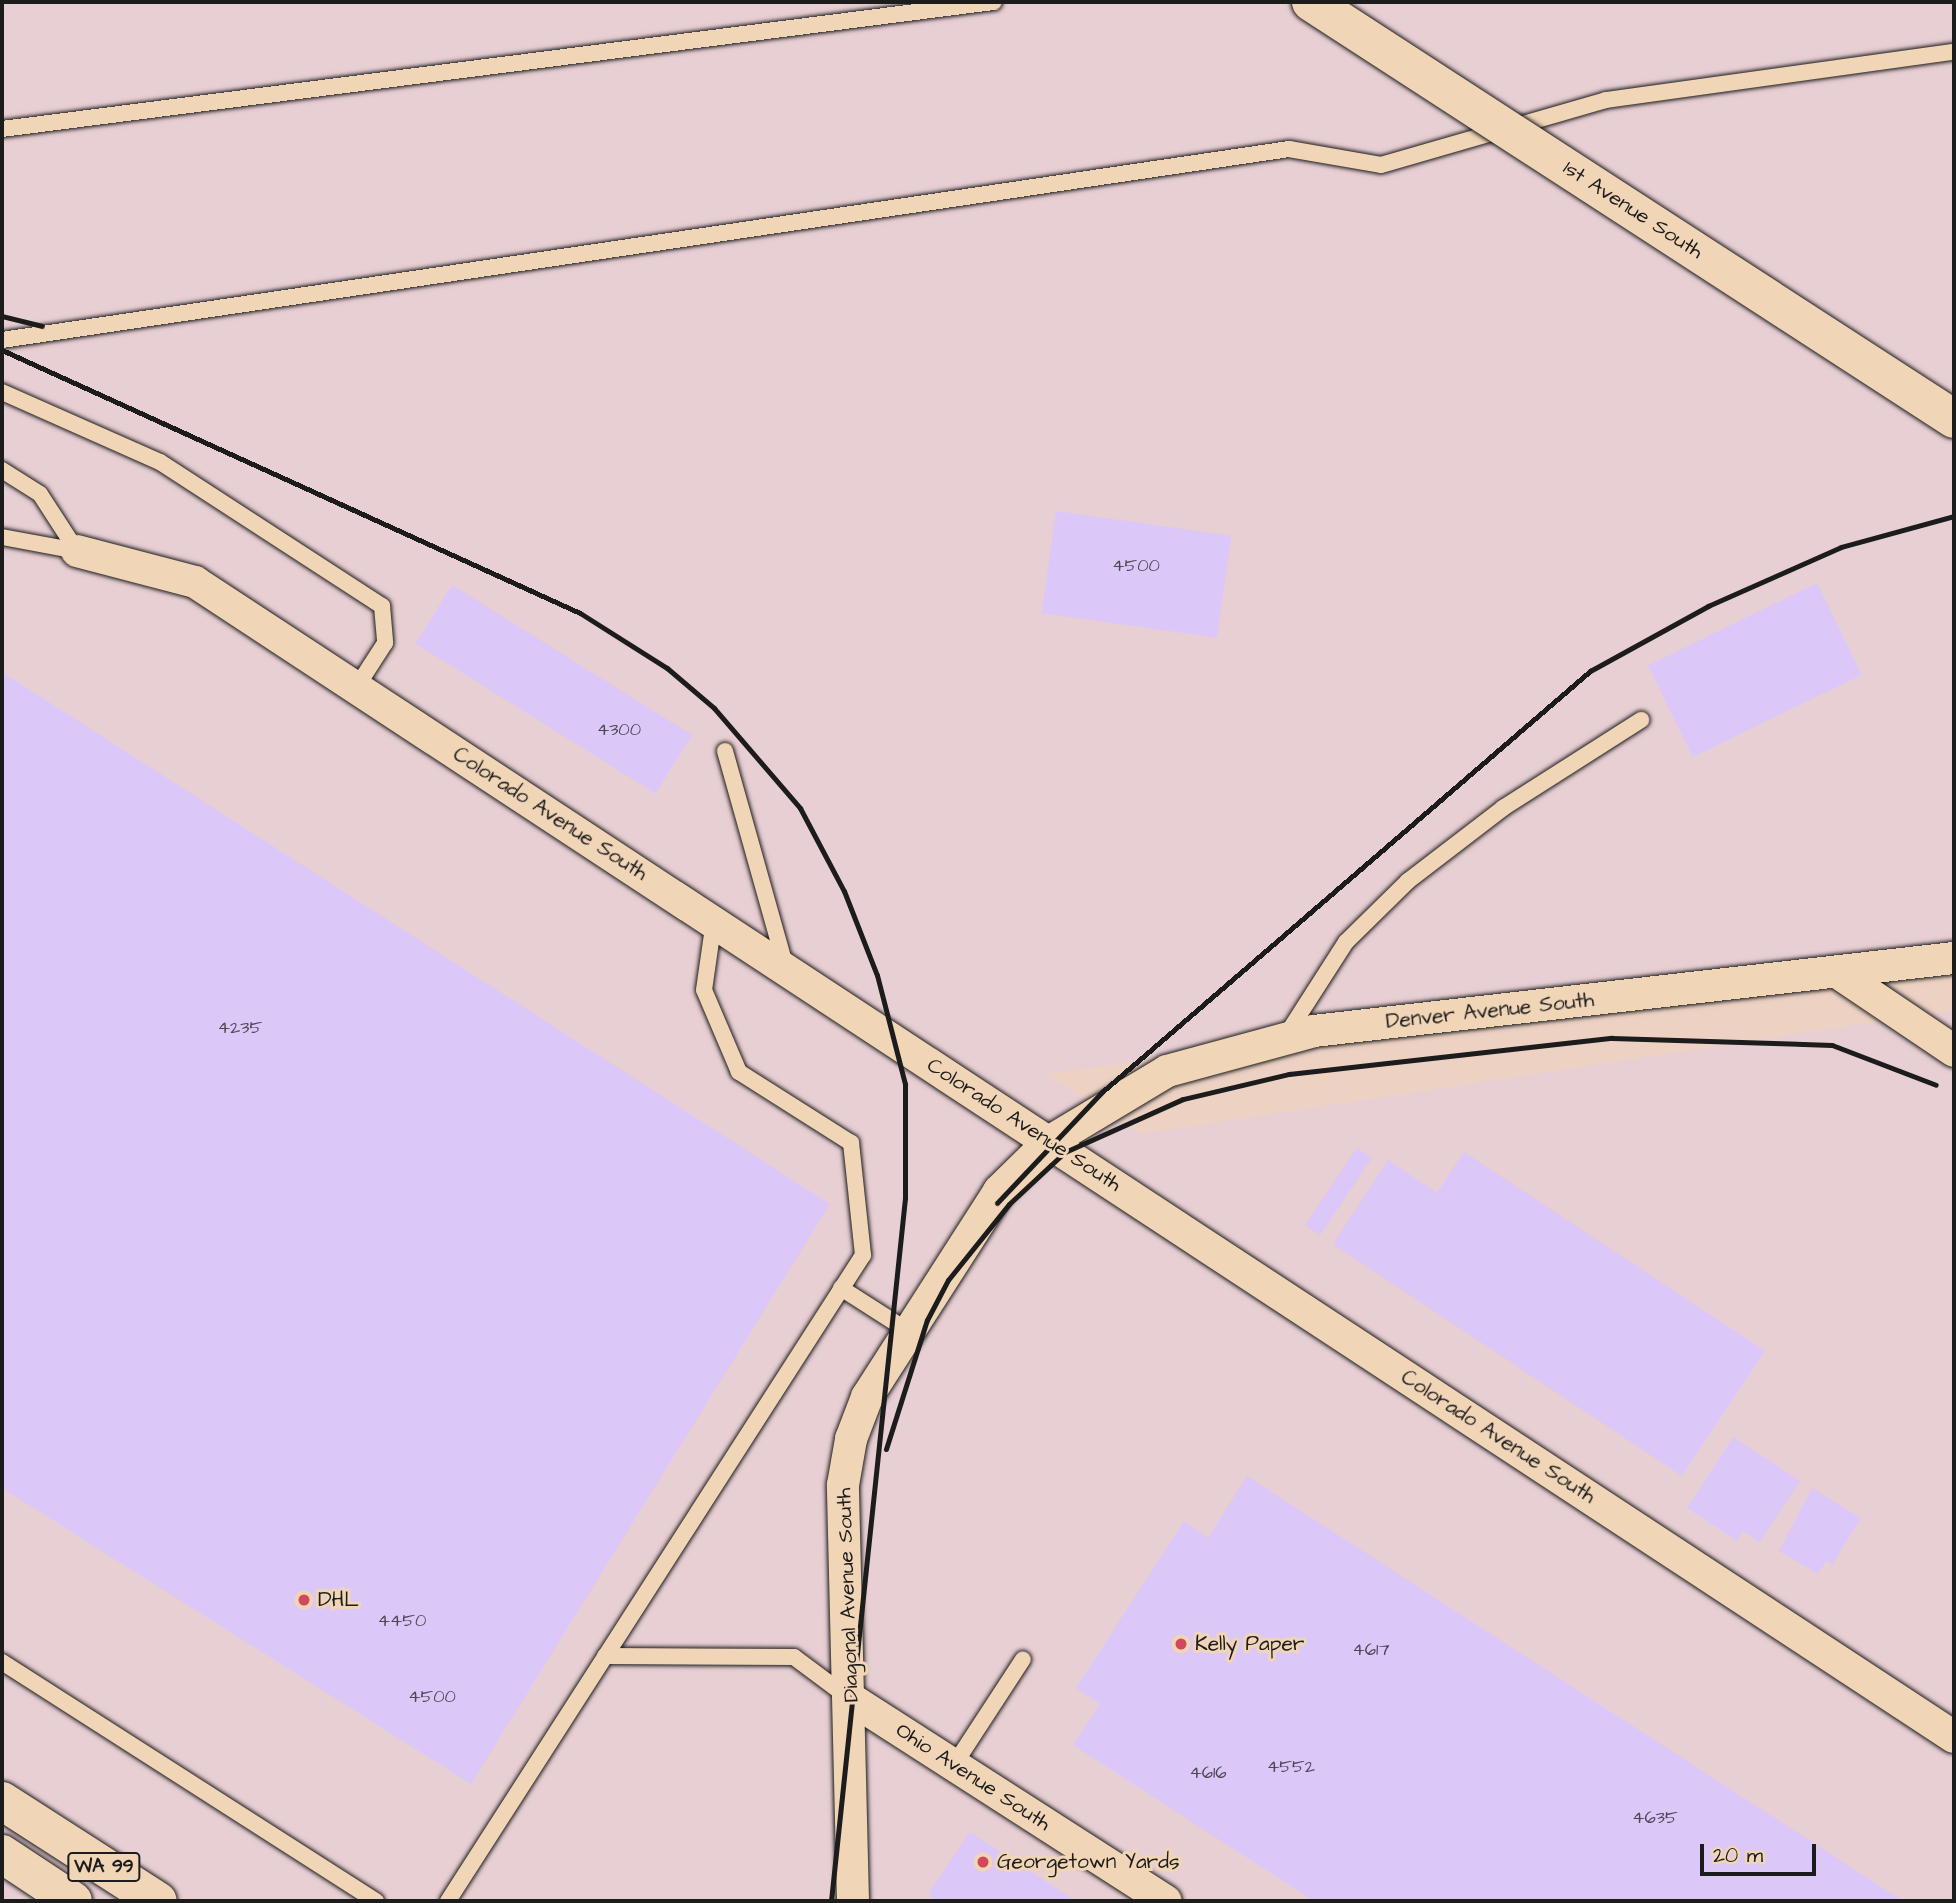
<!DOCTYPE html>
<style>
body{margin:0}
#map{position:relative;width:1956px;height:1903px;overflow:hidden;background:#edd2c4;font-family:"Architects Daughter",sans-serif}
div>[style]{position:absolute}
.built>*{inset:0;background:#e8cfd4}
.building>*{inset:0;background:#dbc7f8;transform-origin:0 0}
.roads{filter:drop-shadow(0 0 2px #1c1c1c) drop-shadow(0 0 2px #1c1c1c)}
.service>*{height:16px;margin:-8px;padding:0 8px;transform-origin:8px;border-radius:8px;background:#f1d5b7}
.minor>*{height:32px;margin:-16px;padding:0 16px;transform-origin:16px;border-radius:16px;background:#f1d5b7}
.trunk>*{height:38px;margin:-19px;padding:0 19px;transform-origin:19px;border-radius:19px;background:#f1d5b7}
.rail>*{height:5px;margin:-2.5px;padding:0 2.5px;transform-origin:2.5px;border-radius:2.5px;background:#1c1c1c}
.bridges{filter:drop-shadow(0 0 2px #1c1c1c) drop-shadow(0 0 2px #1c1c1c)}
.primary-bridge>*{height:38px;margin:-19px;padding:0 19px;transform-origin:19px;border-radius:19px;background:#f1d5b7}
.dots>*{width:19px;height:19px;translate:-50% -50%;box-sizing:border-box;border:4px solid #f1d5b7;border-radius:50%}
span{translate:-50% -50%;white-space:nowrap;text-align:center;line-height:1.15;-webkit-text-stroke:6px #f1d5b7;paint-order:stroke}
.number-label{font-size:18px;color:#4c4753}
.number-label span{-webkit-text-stroke-width:0}
.shield-label span{padding:2px 5px;background:#f1d5b7;border:2px solid;border-radius:5px;-webkit-text-stroke-width:0}
.shield-label{font-size:19px;color:#1c1c1c;font-weight:700}
.street-label{font-size:21px;color:#1c1c1c}
.poi-label{font-size:21px;color:#1c1c1c}
.left{translate:0 -50%;text-align:left}
.frame{position:absolute;inset:0;border:4px solid #1c1c1c;pointer-events:none}
.scale{position:absolute;left:1700px;top:1844px;width:116px;height:32px;box-sizing:border-box;border:4px solid #1c1c1c;border-top:0;padding-left:9px;font-size:21px;line-height:24px;white-space:nowrap;color:#1c1c1c;-webkit-text-stroke:5px #f1d5b7;paint-order:stroke}
</style>
<div id="map">
<div class="built">
<div style="clip-path:polygon(2px 2px,1954px 2px,1954px 952px,1046px 1074px,1140px 1134px,1954px 1010px,1954px 1901px,2px 1901px)"></div>
</div>
<div class="building">
<div style="left:1056px;top:511px;width:177px;height:103px;rotate:8deg"></div>
<div style="left:1817px;top:583px;width:102px;height:188px;rotate:64deg"></div>
<div style="left:452px;top:585px;width:283px;height:69px;rotate:32deg"></div>
<div style="clip-path:polygon(2px 672px,830px 1204px,471px 1784px,2px 1488px)"></div>
<div style="left:1357px;top:1148px;width:18px;height:93px;rotate:34deg"></div>
<div style="clip-path:polygon(1464px 1152px,1765px 1351px,1682px 1476px,1333px 1244px,1388px 1160px,1437px 1193px)"></div>
<div style="clip-path:polygon(1733px 1437px,1800px 1481px,1760px 1542px,1743px 1531px,1737px 1541px,1687px 1508px)"></div>
<div style="clip-path:polygon(1247px 1476px,1903px 1901px,1314px 1901px,1073px 1745px,1100px 1704px,1076px 1688px,1184px 1521px,1208px 1538px)"></div>
<div style="clip-path:polygon(1812px 1488px,1861px 1518px,1832px 1565px,1826px 1561px,1818px 1574px,1779px 1551px)"></div>
<div style="clip-path:polygon(970px 1832px,1076px 1901px,931px 1901px,930px 1891px)"></div>
</div>
<div class="roads">
<div class="service">
<div style="left:2px;top:129px;width:1000px;rotate:-7.3deg"></div>
<div style="left:2px;top:340px;width:1301px;rotate:-8.44deg"></div>
<div style="left:1289px;top:149px;width:93px;rotate:9.9deg"></div>
<div style="left:1381px;top:165px;width:234px;rotate:-16.1deg"></div>
<div style="left:1606px;top:100px;width:351px;rotate:-7.9deg"></div>
<div style="left:2px;top:392px;width:173px;rotate:23.9deg"></div>
<div style="left:160px;top:462px;width:265px;rotate:33deg"></div>
<div style="left:382px;top:606px;width:37px;rotate:85deg"></div>
<div style="left:385px;top:643px;width:54px;rotate:122.8deg"></div>
<div style="left:2px;top:470px;width:45px;rotate:32.3deg"></div>
<div style="left:40px;top:494px;width:68px;rotate:57deg"></div>
<div style="left:2px;top:537px;width:76px;rotate:10.6deg"></div>
<div style="left:725px;top:751px;width:225px;rotate:74.3deg"></div>
<div style="left:1285px;top:1037px;width:113px;rotate:-57.3deg"></div>
<div style="left:1346px;top:942px;width:87px;rotate:-44.5deg"></div>
<div style="left:1408px;top:881px;width:120px;rotate:-37.5deg"></div>
<div style="left:1503px;top:808px;width:164px;rotate:-32.5deg"></div>
<div style="left:841px;top:1288px;width:80px;rotate:32.7deg"></div>
<div style="left:605px;top:1656px;width:189px;rotate:0.3deg"></div>
<div style="left:794px;top:1657px;width:69px;rotate:36.7deg"></div>
<div style="left:2px;top:1662px;width:444px;rotate:32.6deg"></div>
<div style="left:954px;top:1765px;width:126px;rotate:-56.9deg"></div>
<div style="left:448px;top:1901px;width:768px;rotate:-57.28deg"></div>
<div style="left:863px;top:1255px;width:113px;rotate:-96.1deg"></div>
<div style="left:851px;top:1143px;width:133px;rotate:-147.6deg"></div>
<div style="left:739px;top:1072px;width:89px;rotate:-113.1deg"></div>
<div style="left:704px;top:990px;width:70px;rotate:-81.8deg"></div>
</div>
<div class="minor">
<div style="left:77px;top:551px;width:122px;rotate:14.7deg"></div>
<div style="left:195px;top:582px;width:2104px;rotate:33.29deg"></div>
<div style="left:1837px;top:972px;width:141px;rotate:34deg"></div>
<div style="left:851px;top:1699px;width:374px;rotate:32.7deg"></div>
<div style="left:853px;top:1901px;width:416px;rotate:-91.4deg"></div>
<div style="left:843px;top:1485px;width:47px;rotate:-80.1deg"></div>
<div style="left:851px;top:1439px;width:45px;rotate:-69.1deg"></div>
<div style="left:867px;top:1397px;width:245px;rotate:-57.3deg"></div>
<div style="left:999px;top:1191px;width:70px;rotate:-44.4deg"></div>
<div style="left:1049px;top:1142px;width:138px;rotate:-31deg"></div>
<div style="left:1167px;top:1071px;width:152px;rotate:-15.2deg"></div>
<div style="left:1314px;top:1031px;width:644px;rotate:-6.51deg"></div>
</div>
<div class="trunk">
<div style="left:2px;top:1801px;width:185px;rotate:32.7deg"></div>
<div style="left:2px;top:1854px;width:85px;rotate:33.5deg"></div>
</div>
</div>
<div class="rail">
<div style="left:2px;top:316px;width:41px;rotate:14deg"></div>
<div style="left:2px;top:350px;width:635px;rotate:24.47deg"></div>
<div style="left:580px;top:613px;width:103px;rotate:32.3deg"></div>
<div style="left:667px;top:668px;width:62px;rotate:40.4deg"></div>
<div style="left:714px;top:708px;width:132px;rotate:49.3deg"></div>
<div style="left:800px;top:808px;width:94px;rotate:62.1deg"></div>
<div style="left:844px;top:891px;width:90px;rotate:68.6deg"></div>
<div style="left:877px;top:975px;width:113px;rotate:75.6deg"></div>
<div style="left:905px;top:1084px;width:114px;rotate:90deg"></div>
<div style="left:905px;top:1198px;width:707px;rotate:96.01deg"></div>
<div style="left:997px;top:1203px;width:153px;rotate:-46.6deg"></div>
<div style="left:1102px;top:1092px;width:645px;rotate:-40.78deg"></div>
<div style="left:1590px;top:671px;width:135px;rotate:-28.8deg"></div>
<div style="left:1708px;top:606px;width:145px;rotate:-23.9deg"></div>
<div style="left:1841px;top:547px;width:117px;rotate:-15.3deg"></div>
<div style="left:886px;top:1449px;width:135px;rotate:-72.4deg"></div>
<div style="left:927px;top:1320px;width:45px;rotate:-62.3deg"></div>
<div style="left:948px;top:1280px;width:97px;rotate:-51.2deg"></div>
<div style="left:1009px;top:1204px;width:76px;rotate:-42.9deg"></div>
<div style="left:1065px;top:1152px;width:129px;rotate:-24.2deg"></div>
<div style="left:1183px;top:1099px;width:109px;rotate:-13.3deg"></div>
<div style="left:1289px;top:1074px;width:325px;rotate:-6.4deg"></div>
<div style="left:1612px;top:1038px;width:220px;rotate:1.8deg"></div>
<div style="left:1832px;top:1045px;width:111px;rotate:21deg"></div>
</div>
<div class="bridges">
<div class="primary-bridge">
<div style="left:1311px;top:2px;width:766px;rotate:32.96deg"></div>
</div>
</div>
<div class="dots">
<div style="left:304px;top:1600px;background:#d1495b"></div>
<div style="left:1181px;top:1644px;background:#d1495b"></div>
<div style="left:983px;top:1862px;background:#d1495b"></div>
</div>
<div class="number-label">
<span style="left:1136px;top:566px">4500</span>
<span style="left:619px;top:730px">4300</span>
<span style="left:240px;top:1028px">4235</span>
<span style="left:402px;top:1621px">4450</span>
<span style="left:1371px;top:1650px">4617</span>
<span style="left:432px;top:1697px">4500</span>
<span style="left:1291px;top:1767px">4552</span>
<span style="left:1208px;top:1773px">4616</span>
<span style="left:1655px;top:1818px">4635</span>
</div>
<div class="shield-label">
<span style="left:104px;top:1867px">WA 99</span>
</div>
<div class="street-label">
<span style="left:1633px;top:210px;rotate:33deg">1st Avenue South</span>
<span style="left:550px;top:814px;rotate:33deg">Colorado Avenue South</span>
<span style="left:1490px;top:1011px;rotate:-6deg">Denver Avenue South</span>
<span style="left:1024px;top:1125px;rotate:33deg">Colorado Avenue South</span>
<span style="left:1498px;top:1437px;rotate:33deg">Colorado Avenue South</span>
<span style="left:848px;top:1595px;rotate:-92deg">Diagonal Avenue South</span>
<span style="left:973px;top:1777px;rotate:33deg">Ohio Avenue South</span>
</div>
<div class="poi-label">
<span class="left" style="left:318px;top:1600px">DHL</span>
<span class="left" style="left:1195px;top:1644px">Kelly Paper</span>
<span class="left" style="left:997px;top:1862px">Georgetown Yards</span>
</div>
<div class="frame"></div>
<div class="scale">20 m</div>
</div>
